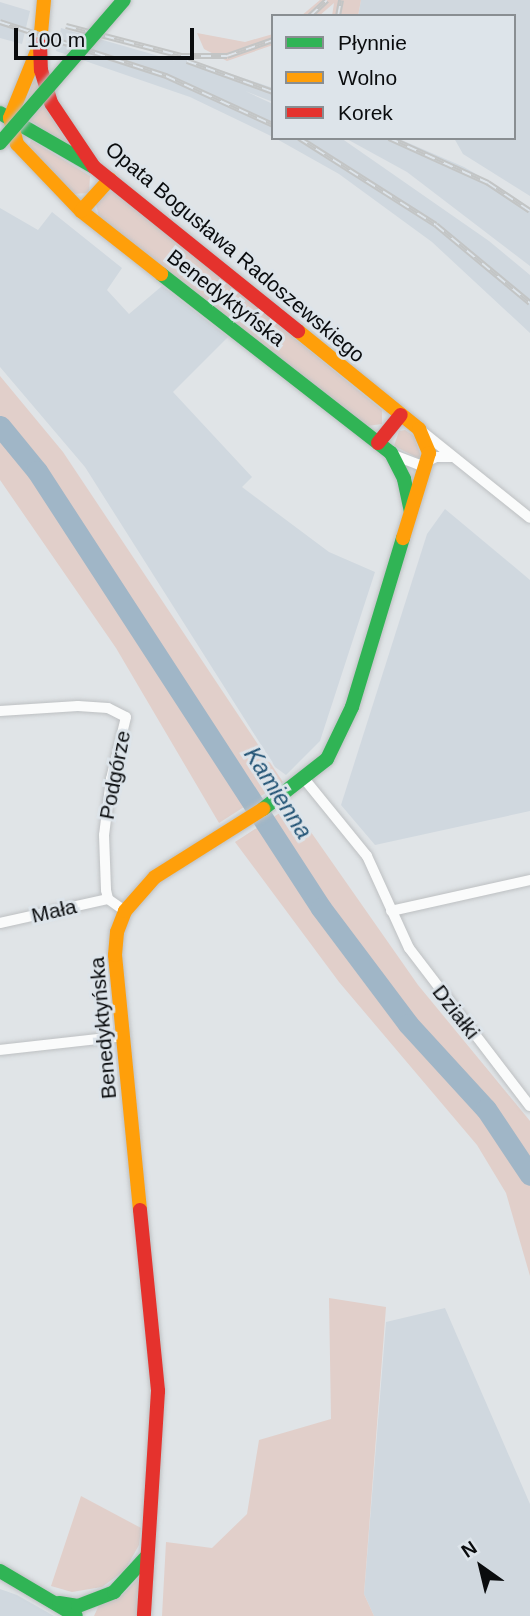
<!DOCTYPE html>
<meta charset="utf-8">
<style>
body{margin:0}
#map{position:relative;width:530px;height:1616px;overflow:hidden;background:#e0e4e7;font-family:Helvetica,sans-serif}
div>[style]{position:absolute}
.built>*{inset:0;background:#d0d8df}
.green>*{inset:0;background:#e1cfca}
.river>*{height:21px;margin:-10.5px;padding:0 10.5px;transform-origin:10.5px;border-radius:10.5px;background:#a0b6c7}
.roads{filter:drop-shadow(0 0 2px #bdc0c2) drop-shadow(0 0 2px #bdc0c2)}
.street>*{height:10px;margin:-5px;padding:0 5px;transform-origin:5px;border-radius:5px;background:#fafbfb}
.fast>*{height:14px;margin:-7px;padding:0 7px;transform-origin:7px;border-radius:7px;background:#30b455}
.slow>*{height:14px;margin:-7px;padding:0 7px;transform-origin:7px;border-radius:7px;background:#ff9f0a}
.jam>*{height:14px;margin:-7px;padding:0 7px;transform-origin:7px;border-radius:7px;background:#e5322d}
.rail>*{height:6px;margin-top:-3px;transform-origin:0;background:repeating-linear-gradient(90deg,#dde4ea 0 10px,#c3c5c5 0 20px);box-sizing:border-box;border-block:2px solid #c3c5c5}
.bridges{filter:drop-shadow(0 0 2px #bdc0c2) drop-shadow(0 0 2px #bdc0c2)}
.fast-bridge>*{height:14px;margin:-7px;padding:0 7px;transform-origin:7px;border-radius:7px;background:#30b455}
span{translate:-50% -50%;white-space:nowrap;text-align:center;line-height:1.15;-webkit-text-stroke:6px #dde4ea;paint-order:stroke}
.street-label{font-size:21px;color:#0a0c0e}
.water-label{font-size:23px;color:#205274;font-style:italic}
.legend{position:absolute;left:271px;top:14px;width:245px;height:126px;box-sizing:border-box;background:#dde4ea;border:2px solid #898e92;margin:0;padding:9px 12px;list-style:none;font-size:21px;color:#0a0c0e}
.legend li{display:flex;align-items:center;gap:14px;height:35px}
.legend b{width:35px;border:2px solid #898e92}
.north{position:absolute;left:446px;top:1532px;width:70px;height:70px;-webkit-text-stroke:5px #dde4ea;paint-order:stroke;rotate:326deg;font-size:19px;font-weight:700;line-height:28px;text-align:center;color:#0a0c0e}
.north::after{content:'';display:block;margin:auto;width:24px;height:32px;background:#0a0c0e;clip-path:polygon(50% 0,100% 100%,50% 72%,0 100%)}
.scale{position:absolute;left:14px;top:28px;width:180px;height:32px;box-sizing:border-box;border:4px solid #0a0c0e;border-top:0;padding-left:9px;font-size:21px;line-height:24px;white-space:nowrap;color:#0a0c0e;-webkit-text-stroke:5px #dde4ea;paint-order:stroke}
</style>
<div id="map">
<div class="built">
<div style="clip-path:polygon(361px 0,530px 0,530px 196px,463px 154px,454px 138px,514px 138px,514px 16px,358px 16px)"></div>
<div style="clip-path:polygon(0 2px,30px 11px,22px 44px,0 38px)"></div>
<div style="clip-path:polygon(61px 28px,176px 61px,168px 58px,169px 53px,273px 88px,273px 102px,245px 91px,273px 104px,273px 137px,190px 97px,56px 51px)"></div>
<div style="clip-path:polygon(275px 138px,341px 138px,489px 241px,530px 275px,530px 333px,432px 242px,339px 174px)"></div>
<div style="clip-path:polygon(345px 138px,397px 138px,464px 167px,510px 194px,530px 208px,530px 266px,407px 172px)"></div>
<div style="clip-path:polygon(0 208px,38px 230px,52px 212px,122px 268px,107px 290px,129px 314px,162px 286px,228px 337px,173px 392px,252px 477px,242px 487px,329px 552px,375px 572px,320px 741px,286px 775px,275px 767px,85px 467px,0 367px)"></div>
<div style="clip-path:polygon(445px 509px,530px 580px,530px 811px,375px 845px,341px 805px,427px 534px)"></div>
<div style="clip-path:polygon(445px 1308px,530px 1504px,530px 1616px,374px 1616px,364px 1594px,386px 1322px)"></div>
<div style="clip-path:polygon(0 1589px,17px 1595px,54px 1616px,0 1616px)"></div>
</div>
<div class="green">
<div style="clip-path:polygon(320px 0,361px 0,358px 16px,332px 16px,334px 3px,319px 16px,301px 16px)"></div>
<div style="clip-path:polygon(197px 33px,245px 42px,273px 34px,273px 45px,227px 61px,204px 49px)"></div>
<div style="clip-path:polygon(34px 78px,45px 107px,71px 148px,28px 119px,24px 110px)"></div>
<div style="clip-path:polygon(31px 140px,90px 176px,89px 193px,72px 194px,29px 146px)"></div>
<div style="clip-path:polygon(115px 191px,382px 410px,382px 424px,367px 426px,99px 217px,96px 205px,102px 194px)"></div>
<div style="clip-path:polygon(0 376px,63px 452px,283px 782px,219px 823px,116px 648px,0 480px)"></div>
<div style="clip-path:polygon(399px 431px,405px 430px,414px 436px,422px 460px,394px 446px)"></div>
<div style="clip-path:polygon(292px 805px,418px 985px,530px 1121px,530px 1276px,506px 1193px,477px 1145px,339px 982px,235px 842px)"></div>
<div style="clip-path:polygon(329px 1298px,386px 1307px,364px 1594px,374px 1616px,162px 1616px,166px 1542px,212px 1548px,247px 1514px,259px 1440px,331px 1419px)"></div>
<div style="clip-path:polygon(81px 1496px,141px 1528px,139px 1545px,125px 1570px,102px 1587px,72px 1592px,51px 1586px)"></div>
<div style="clip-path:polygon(139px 1578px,137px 1616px,94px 1616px,99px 1605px,122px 1595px)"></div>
</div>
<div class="river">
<div style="left:0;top:426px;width:58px;rotate:50.6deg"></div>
<div style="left:37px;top:471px;width:521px;rotate:56.98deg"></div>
<div style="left:321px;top:908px;width:145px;rotate:53.1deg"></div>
<div style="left:408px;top:1024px;width:115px;rotate:47.5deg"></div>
<div style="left:486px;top:1109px;width:79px;rotate:56.3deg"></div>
</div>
<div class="roads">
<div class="street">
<div style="left:419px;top:429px;width:142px;rotate:38.7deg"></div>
<div style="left:391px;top:454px;width:30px;rotate:21deg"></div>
<div style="left:419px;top:465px;width:19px;rotate:-25deg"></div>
<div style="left:436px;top:457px;width:17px"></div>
<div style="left:0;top:711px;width:78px;rotate:-3.7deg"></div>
<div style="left:78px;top:706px;width:30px;rotate:4deg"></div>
<div style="left:108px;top:708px;width:20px;rotate:27deg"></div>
<div style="left:126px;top:717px;width:64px;rotate:103.6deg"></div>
<div style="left:111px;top:779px;width:56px;rotate:97.1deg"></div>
<div style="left:104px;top:835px;width:55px;rotate:87.9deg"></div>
<div style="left:106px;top:890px;width:9px;rotate:77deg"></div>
<div style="left:108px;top:899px;width:21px;rotate:35deg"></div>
<div style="left:306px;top:781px;width:97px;rotate:50.9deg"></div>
<div style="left:367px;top:856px;width:101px;rotate:65.5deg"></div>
<div style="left:409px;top:948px;width:199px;rotate:52.6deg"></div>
<div style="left:391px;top:911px;width:142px;rotate:-12.6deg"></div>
<div style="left:0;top:923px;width:111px;rotate:-12.5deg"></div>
<div style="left:0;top:1050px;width:125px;rotate:-6.4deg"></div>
</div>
<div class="fast">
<div style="left:0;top:113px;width:106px;rotate:29.9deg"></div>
<div style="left:161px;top:274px;width:291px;rotate:37.9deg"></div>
<div style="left:391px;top:453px;width:29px;rotate:63deg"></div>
<div style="left:404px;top:479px;width:33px;rotate:78deg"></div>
<div style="left:263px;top:809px;width:81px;rotate:-38deg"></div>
<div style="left:327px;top:759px;width:58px;rotate:-64.3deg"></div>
<div style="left:352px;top:707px;width:177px;rotate:-73.2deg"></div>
<div style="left:0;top:1571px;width:88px;rotate:30.6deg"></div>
<div style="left:59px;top:1603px;width:19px;rotate:9deg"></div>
<div style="left:78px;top:1606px;width:39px;rotate:-21deg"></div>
<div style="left:114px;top:1592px;width:49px;rotate:-47.5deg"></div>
</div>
<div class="slow">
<div style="left:44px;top:0;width:44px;rotate:95.2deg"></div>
<div style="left:40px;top:44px;width:80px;rotate:112.1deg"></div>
<div style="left:10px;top:118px;width:27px;rotate:75deg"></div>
<div style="left:17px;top:144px;width:93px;rotate:46.3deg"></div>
<div style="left:81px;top:211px;width:102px;rotate:38.2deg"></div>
<div style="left:81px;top:211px;width:43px;rotate:-47.8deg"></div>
<div style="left:298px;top:331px;width:156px;rotate:39deg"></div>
<div style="left:419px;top:429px;width:26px;rotate:67deg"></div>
<div style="left:429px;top:453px;width:89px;rotate:107deg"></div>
<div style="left:140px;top:1210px;width:256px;rotate:-95.6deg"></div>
<div style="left:115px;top:955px;width:23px;rotate:-85deg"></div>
<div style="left:117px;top:932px;width:22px;rotate:-69deg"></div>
<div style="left:125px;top:911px;width:45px;rotate:-48.6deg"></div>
<div style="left:155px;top:877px;width:128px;rotate:-32.2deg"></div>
</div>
<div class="jam">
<div style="left:40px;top:44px;width:26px;rotate:88deg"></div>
<div style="left:41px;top:70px;width:34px;rotate:73deg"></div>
<div style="left:51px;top:103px;width:77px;rotate:56.1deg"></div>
<div style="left:94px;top:167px;width:262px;rotate:38.8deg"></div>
<div style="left:378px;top:443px;width:36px;rotate:-51deg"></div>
<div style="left:140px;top:1210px;width:182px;rotate:84.3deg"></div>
<div style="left:158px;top:1391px;width:225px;rotate:93.6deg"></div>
</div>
</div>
<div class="rail">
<div style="left:310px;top:16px;width:23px;rotate:-43deg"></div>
<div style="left:338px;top:16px;width:16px;rotate:-79deg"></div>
<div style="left:0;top:22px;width:175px;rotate:18deg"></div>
<div style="left:166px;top:76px;width:118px;rotate:24.6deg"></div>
<div style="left:66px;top:26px;width:119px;rotate:14.6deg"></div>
<div style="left:181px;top:56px;width:46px"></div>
<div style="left:227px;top:56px;width:49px;rotate:-19.2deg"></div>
<div style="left:187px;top:61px;width:91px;rotate:19.8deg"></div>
<div style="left:299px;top:138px;width:162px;rotate:32.4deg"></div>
<div style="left:436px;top:225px;width:122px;rotate:39.7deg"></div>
<div style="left:389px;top:138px;width:109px;rotate:24.4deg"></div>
<div style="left:488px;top:183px;width:50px;rotate:33.7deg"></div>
</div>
<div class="bridges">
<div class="fast-bridge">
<div style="left:0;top:143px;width:189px;rotate:-49.1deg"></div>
</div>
</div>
<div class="street-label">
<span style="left:235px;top:252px;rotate:40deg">Opata Bogusława Radoszewskiego</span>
<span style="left:226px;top:298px;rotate:38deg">Benedyktyńska</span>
<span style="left:115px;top:775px;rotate:-79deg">Podgórze</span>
<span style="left:54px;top:911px;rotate:-13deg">Mała</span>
<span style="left:456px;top:1012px;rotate:52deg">Działki</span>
<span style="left:103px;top:1028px;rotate:-95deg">Benedyktyńska</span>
</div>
<div class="water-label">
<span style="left:278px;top:793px;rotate:57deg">Kamienna</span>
</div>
<ul class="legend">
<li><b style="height:9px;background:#30b455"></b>Płynnie</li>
<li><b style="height:9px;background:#ff9f0a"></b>Wolno</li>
<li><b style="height:9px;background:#e5322d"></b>Korek</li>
</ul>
<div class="north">N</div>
<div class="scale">100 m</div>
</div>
